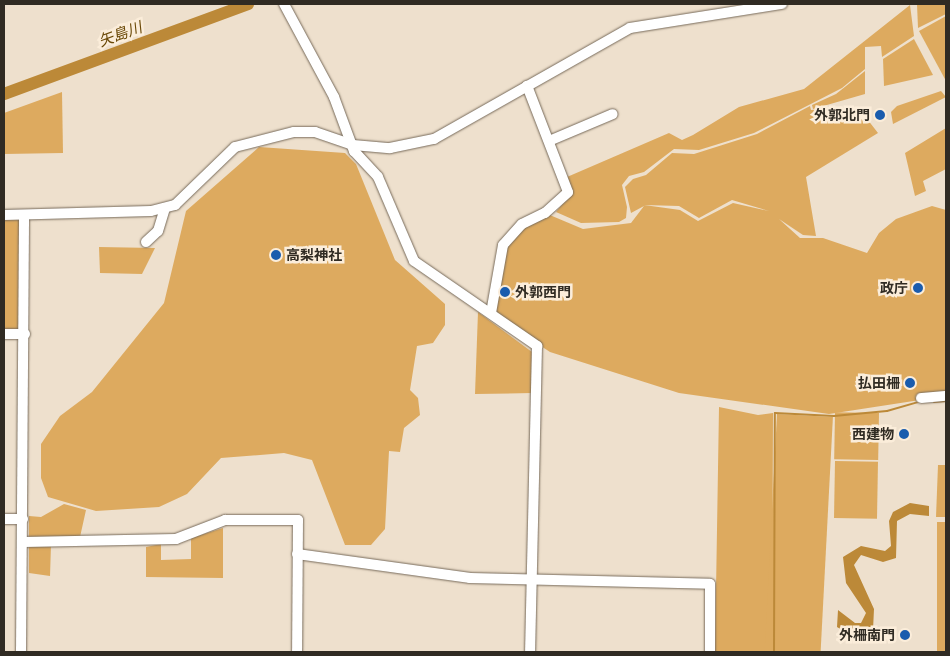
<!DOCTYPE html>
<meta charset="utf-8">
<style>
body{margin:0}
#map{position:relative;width:950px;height:656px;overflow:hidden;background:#eee0cd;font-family:"Libre Baskerville","Noto Sans JP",serif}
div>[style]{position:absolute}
.green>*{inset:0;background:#ddaa5f;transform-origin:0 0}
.water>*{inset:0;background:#bc8938}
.stream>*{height:2px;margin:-1px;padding:0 1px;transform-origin:1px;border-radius:1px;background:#bc8938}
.river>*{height:12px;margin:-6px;padding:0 6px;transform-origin:6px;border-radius:6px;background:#bc8938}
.roads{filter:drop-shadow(0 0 1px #776a5a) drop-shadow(0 0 1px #776a5a)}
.minor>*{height:10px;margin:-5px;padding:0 5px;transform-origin:5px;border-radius:5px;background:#fff}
.dots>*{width:14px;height:14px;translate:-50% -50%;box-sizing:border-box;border:2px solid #fbedda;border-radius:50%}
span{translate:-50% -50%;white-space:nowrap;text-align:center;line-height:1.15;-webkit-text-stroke:5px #fbedda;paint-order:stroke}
.poi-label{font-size:14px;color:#302b23;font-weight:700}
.right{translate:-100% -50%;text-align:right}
.left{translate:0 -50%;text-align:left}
.water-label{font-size:15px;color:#6a4806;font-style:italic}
.frame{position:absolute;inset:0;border:5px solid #302b23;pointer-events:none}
</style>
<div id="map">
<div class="green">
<div style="clip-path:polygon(917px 4px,946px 4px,946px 14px,918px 28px)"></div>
<div style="clip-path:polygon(910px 5px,914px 36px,882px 57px,881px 46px,865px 47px,865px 69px,842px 88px,754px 133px,699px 150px,674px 149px,644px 172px,629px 176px,622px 185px,627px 207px,626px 218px,619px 222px,581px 223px,556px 212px,571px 194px,567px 177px,669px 133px,682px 140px,693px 135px,739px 107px,804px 89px)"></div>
<div style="clip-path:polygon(946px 16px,946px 81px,919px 31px)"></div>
<div style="clip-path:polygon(914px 39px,933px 75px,884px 86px,883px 59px)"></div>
<div style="clip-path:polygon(865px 71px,865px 94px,813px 109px,812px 105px,836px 94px)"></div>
<div style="clip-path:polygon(941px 91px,946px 97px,893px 124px,891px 112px,897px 106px)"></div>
<div style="clip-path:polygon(62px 92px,63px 153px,4px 154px,4px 113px)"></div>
<div style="clip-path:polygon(evenodd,810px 106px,811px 110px,821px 109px,822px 116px,864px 115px,878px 133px,806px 177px,816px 236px,803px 235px,779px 219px,800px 238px,823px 238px,867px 253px,879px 233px,896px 219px,932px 206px,946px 210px,946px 396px,829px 414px,679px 393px,550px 352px,491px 313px,495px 271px,517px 229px,545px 213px,583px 229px,631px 223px,644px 206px,631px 213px,625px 187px,633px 179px,646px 175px,672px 153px,694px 154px,757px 134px,810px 106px,732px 200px,769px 211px,733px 203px,698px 221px,680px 210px,644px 205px,679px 206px,699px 218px,732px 200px)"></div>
<div style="clip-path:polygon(946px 128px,946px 169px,923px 181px,926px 191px,915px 196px,905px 153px)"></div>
<div style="clip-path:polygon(259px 147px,345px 153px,356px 164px,395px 260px,445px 304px,445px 325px,433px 343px,417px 346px,410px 390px,418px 398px,420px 415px,404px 428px,400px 452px,389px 451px,385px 529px,371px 545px,345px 545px,312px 460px,284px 453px,221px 458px,187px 494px,159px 507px,96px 511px,48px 497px,41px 478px,41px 444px,60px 416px,92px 392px,164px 303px,186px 211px)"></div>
<div style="left:4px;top:219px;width:17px;height:113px"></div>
<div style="clip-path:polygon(99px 247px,155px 248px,142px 274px,100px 273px)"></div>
<div style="clip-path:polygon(478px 312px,532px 352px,532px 393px,475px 394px)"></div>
<div style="clip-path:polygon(719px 407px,758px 415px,773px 413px,772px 652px,715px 652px)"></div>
<div style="left:879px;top:413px;width:47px;height:44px;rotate:91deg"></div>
<div style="left:777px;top:414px;width:56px;height:238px;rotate:3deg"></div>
<div style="left:835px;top:461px;width:43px;height:57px;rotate:1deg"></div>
<div style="clip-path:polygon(938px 465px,946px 465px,946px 517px,936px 517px)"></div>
<div style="clip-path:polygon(64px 504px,86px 510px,80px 537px,29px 538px,29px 516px,41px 517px)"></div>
<div style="left:937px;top:522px;width:9px;height:130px"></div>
<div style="clip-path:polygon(223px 528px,223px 578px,146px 577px,146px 547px,161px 544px,161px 560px,191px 559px,191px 538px)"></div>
<div style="clip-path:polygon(51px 545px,50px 576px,29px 573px,29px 546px)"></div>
</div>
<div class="water">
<div style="clip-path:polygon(910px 503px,929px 506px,929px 516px,910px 514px,897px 521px,896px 558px,883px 562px,861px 555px,854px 565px,874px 609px,873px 630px,863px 636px,842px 630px,837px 627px,838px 610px,855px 623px,861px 623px,866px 613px,846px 583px,843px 557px,861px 546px,885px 551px,891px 546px,889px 521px,893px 512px)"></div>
</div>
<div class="stream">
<div style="left:934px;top:402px;width:12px;rotate:-5deg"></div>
<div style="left:774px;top:652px;width:239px;rotate:-89.8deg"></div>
<div style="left:775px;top:413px;width:59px;rotate:2.9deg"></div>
<div style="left:834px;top:416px;width:53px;rotate:-5.4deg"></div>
<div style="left:887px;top:411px;width:33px;rotate:-16deg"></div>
</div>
<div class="river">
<div style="left:4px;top:94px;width:260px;rotate:-20.2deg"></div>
</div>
<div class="roads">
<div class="minor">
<div style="left:284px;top:4px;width:106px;rotate:61.7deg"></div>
<div style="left:334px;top:97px;width:58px;rotate:69.7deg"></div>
<div style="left:354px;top:151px;width:35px;rotate:47deg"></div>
<div style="left:378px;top:177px;width:91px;rotate:66.8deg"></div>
<div style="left:414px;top:261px;width:150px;rotate:34.6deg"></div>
<div style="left:537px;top:346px;width:306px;rotate:91.3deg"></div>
<div style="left:549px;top:141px;width:69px;rotate:-22.9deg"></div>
<div style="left:4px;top:215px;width:147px;rotate:-1.6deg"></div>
<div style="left:151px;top:211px;width:25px;rotate:-14deg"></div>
<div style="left:175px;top:205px;width:83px;rotate:-44deg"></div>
<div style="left:235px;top:147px;width:61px;rotate:-14.3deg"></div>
<div style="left:294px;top:132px;width:21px"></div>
<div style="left:315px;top:132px;width:40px;rotate:18.9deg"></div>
<div style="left:353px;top:145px;width:37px;rotate:5deg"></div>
<div style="left:390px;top:148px;width:45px;rotate:-11.6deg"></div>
<div style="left:434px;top:139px;width:225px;rotate:-29.5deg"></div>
<div style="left:630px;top:28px;width:154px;rotate:-9deg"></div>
<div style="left:146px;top:242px;width:16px;rotate:-43deg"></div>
<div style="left:158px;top:231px;width:24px;rotate:-73deg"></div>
<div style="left:491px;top:313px;width:69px;rotate:-80deg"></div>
<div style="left:503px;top:245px;width:28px;rotate:-48deg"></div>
<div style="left:522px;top:224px;width:25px;rotate:-26deg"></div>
<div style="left:545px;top:213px;width:31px;rotate:-42deg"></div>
<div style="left:568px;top:192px;width:114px;rotate:-111.1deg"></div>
<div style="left:4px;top:334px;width:21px"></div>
<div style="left:921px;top:398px;width:25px;rotate:-5deg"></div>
<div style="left:4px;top:519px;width:19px"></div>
<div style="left:24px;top:542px;width:152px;rotate:-1.1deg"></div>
<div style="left:176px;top:539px;width:53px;rotate:-21.2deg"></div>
<div style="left:225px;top:520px;width:73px"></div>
<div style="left:298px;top:520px;width:132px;rotate:90.4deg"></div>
<div style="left:297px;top:554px;width:175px;rotate:7.9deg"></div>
<div style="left:470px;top:578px;width:240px;rotate:1.4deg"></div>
<div style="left:710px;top:584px;width:68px;rotate:90deg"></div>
<div style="left:21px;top:652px;width:437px;rotate:-89.6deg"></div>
</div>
</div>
<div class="dots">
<div style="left:880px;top:115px;background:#1a5cad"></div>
<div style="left:276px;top:255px;background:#1a5cad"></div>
<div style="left:918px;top:288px;background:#1a5cad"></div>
<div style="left:505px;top:292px;background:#1a5cad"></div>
<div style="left:910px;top:383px;background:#1a5cad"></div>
<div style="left:904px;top:434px;background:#1a5cad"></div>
<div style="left:905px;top:635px;background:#1a5cad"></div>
</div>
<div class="poi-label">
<span class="right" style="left:870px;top:115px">外郭北門</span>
<span class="left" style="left:286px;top:255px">高梨神社</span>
<span class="right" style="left:908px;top:288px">政庁</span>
<span class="left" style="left:515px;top:292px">外郭西門</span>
<span class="right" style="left:900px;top:383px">払田柵</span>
<span class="right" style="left:894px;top:434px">西建物</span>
<span class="right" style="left:895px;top:635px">外柵南門</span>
</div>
<div class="water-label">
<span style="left:120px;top:34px;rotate:-20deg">矢島川</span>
</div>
<div class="frame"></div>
</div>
